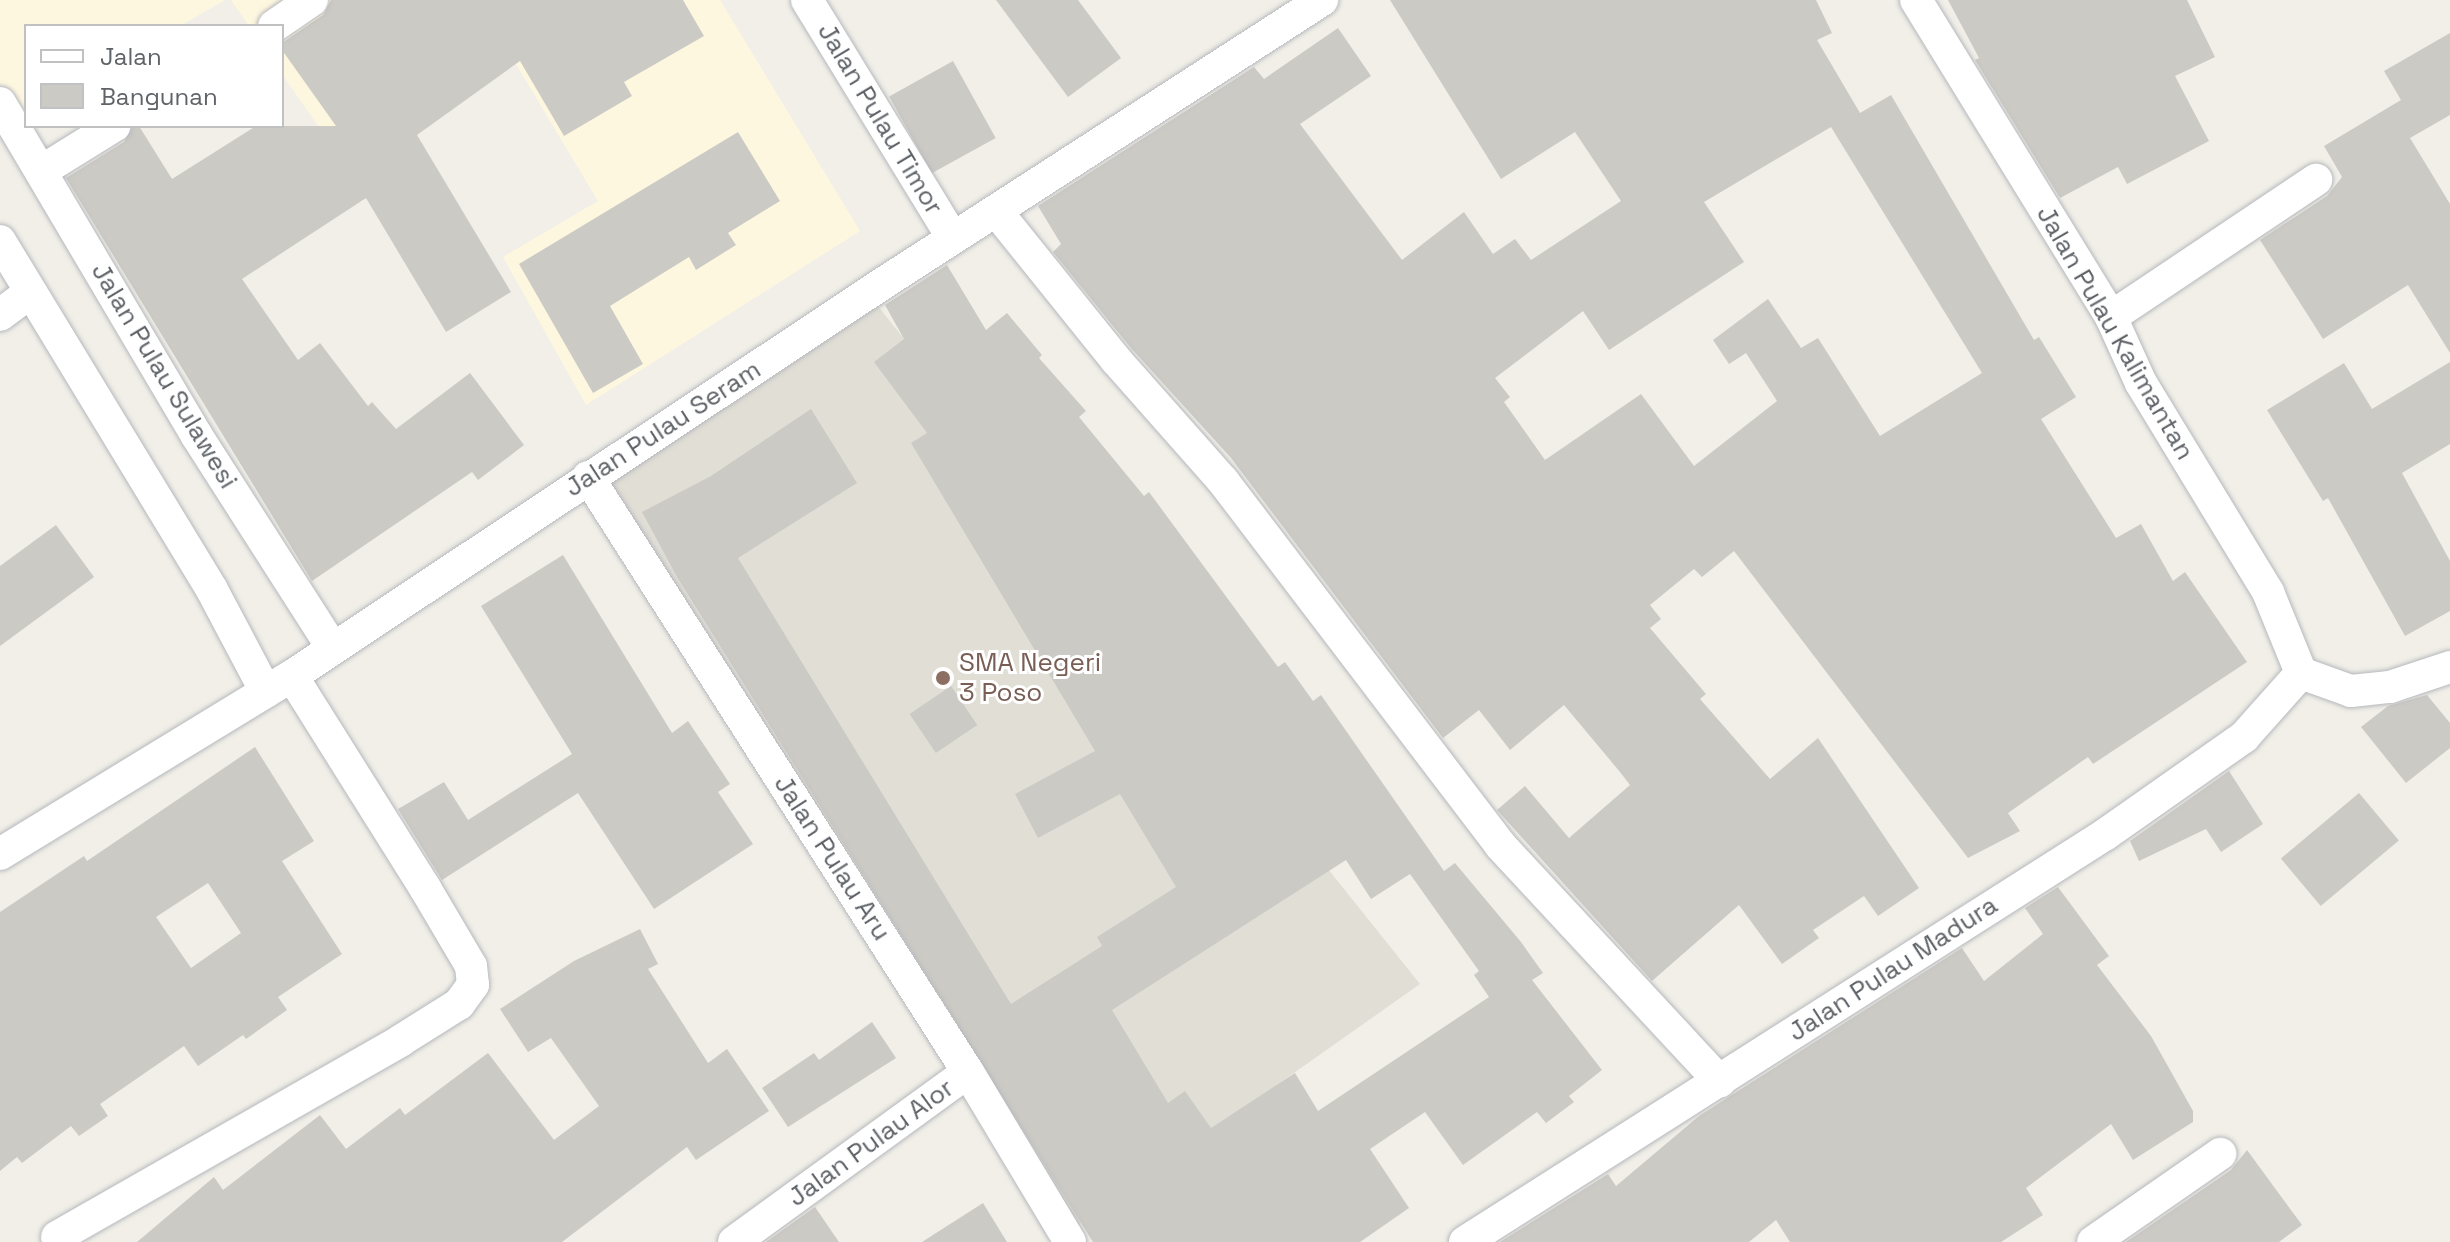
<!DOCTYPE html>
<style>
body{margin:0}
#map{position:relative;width:2450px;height:1242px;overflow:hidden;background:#f1efe8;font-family:"Space Grotesk",sans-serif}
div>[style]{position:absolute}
.commercial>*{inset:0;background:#fef7e0}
.education>*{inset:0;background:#e1ded6}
.building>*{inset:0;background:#cccac5;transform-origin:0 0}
.roads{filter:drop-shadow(0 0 2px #b5b8bc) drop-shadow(0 0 2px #b5b8bc)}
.street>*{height:32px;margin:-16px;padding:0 16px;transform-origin:16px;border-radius:16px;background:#fff}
.dots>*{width:22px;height:22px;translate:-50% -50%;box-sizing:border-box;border:4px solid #fff;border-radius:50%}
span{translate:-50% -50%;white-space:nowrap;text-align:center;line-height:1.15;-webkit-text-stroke:6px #fff;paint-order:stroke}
.street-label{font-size:26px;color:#5f6368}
.education-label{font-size:26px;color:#785e54}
.left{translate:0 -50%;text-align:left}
.legend{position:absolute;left:24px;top:24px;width:260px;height:104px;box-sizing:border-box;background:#fff;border:2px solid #bfc1c3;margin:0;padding:10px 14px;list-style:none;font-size:24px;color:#5f6368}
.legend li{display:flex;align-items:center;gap:16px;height:40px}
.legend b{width:40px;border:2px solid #bfc1c3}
</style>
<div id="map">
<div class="commercial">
<div style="clip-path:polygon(0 0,225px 0,180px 26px,26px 26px,26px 117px,0 100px)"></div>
<div style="clip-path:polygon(231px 0,720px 0,860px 231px,586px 405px,503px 257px,598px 201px,504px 44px,341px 159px,282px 74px,282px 26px,249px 26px)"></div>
</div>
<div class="education">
<div style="clip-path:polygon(873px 300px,1420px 984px,1067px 1233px,588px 483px)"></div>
</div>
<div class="building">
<div style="clip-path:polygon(331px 0,683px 0,704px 36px,624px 82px,632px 96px,564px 136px,520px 61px,417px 135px,511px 292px,446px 332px,366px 198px,242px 279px,298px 360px,320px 343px,368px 406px,372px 402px,396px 429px,470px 373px,524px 445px,478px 480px,472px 472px,312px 581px,66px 178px,124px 142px,133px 126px,139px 126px,172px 179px,256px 126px,336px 126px,282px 50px,282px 43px,323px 15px)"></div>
<div style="clip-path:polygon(996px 0,1078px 0,1121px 58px,1068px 97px)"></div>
<div style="clip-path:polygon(evenodd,1390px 0,1816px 0,1832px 33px,1817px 40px,1860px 113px,1891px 95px,2034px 340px,2039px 337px,2076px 397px,2041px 419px,2116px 538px,2141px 524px,2173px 581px,2185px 572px,2247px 662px,2093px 764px,2088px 757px,2008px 813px,2020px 831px,1968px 858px,1734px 551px,1702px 577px,1694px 569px,1650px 605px,1661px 619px,1650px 628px,1706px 694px,1700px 699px,1770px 779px,1818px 738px,1919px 888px,1878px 916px,1864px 896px,1813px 930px,1819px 938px,1782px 964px,1739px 905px,1652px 981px,1497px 810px,1525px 786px,1569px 838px,1630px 785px,1620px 772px,1564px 705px,1510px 750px,1479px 710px,1443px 738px,1231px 458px,1131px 348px,1053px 252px,1061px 244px,1038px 206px,1254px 67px,1264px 79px,1338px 28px,1371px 76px,1300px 124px,1402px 260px,1464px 212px,1493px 254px,1515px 239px,1531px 260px,1621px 201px,1575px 132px,1501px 179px,1390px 0,1831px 127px,1982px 373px,1880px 436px,1818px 338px,1801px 348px,1768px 299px,1713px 340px,1729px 364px,1746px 353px,1777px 401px,1694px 466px,1641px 394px,1545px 460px,1504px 402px,1510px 397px,1495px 378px,1583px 311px,1609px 350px,1744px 262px,1704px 202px,1831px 127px)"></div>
<div style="clip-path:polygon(1948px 0,2187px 0,2215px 57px,2175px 76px,2209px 141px,2127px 184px,2118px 167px,2060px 198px,1975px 60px,1979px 58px)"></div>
<div style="clip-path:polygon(2450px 33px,2450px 115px,2410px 138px,2450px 204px,2450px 353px,2408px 285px,2323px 339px,2260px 240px,2327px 196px,2342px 177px,2324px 146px,2401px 100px,2384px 71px)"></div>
<div style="left:953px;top:61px;width:88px;height:73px;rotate:61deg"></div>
<div style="clip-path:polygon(738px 132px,780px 201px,728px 233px,736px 245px,696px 270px,689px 257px,610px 306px,643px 364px,593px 393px,519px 264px)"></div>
<div style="clip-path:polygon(evenodd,947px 265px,986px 330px,1007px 313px,1042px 355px,1039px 358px,1086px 411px,1079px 417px,1144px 496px,1149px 492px,1278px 667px,1285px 662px,1313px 701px,1321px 695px,1444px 871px,1455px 863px,1521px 942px,1543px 973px,1532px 980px,1602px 1070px,1569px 1096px,1574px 1102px,1546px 1123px,1537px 1112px,1463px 1165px,1425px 1112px,1370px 1149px,1409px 1208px,1360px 1242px,1093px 1242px,677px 577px,642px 512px,711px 476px,811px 409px,857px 483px,738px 558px,1011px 1004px,1102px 946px,1097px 937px,1176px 887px,1120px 794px,1038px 838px,1015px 794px,1095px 751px,911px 443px,927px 433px,874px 362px,904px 339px,885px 305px,947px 265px,1346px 860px,1371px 899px,1410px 874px,1479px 971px,1474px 975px,1489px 997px,1318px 1111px,1295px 1073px,1211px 1128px,1185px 1091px,1168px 1103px,1112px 1010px,1346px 860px)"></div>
<div style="clip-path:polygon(2450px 362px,2450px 444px,2402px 473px,2450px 561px,2450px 611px,2405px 636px,2328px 498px,2323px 501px,2267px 410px,2344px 363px,2372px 409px)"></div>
<div style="clip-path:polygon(56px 525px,94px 577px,0 646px,0 566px)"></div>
<div style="clip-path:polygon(563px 555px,672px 733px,688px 721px,730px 784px,718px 792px,753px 844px,654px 909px,578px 793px,442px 880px,398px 809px,444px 782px,468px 820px,572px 754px,481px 606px)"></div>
<div style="left:951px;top:686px;width:47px;height:50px;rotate:56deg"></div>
<div style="clip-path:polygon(2427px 695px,2450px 723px,2450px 748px,2406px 783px,2361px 727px,2388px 706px)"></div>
<div style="clip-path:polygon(evenodd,255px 747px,314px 841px,282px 861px,342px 954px,278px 997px,287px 1010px,246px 1039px,243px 1035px,198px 1066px,184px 1046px,100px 1104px,108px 1116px,79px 1136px,71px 1126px,22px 1163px,17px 1157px,0 1171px,0 912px,84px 856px,87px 861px,255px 747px,208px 883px,241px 933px,191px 968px,156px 917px,208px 883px)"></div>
<div style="clip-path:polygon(2229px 771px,2263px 824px,2221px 852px,2206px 829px,2139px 861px,2130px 841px)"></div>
<div style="left:2359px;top:793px;width:62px;height:102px;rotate:50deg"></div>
<div style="clip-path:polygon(2058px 887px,2109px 956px,2097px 965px,2151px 1036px,2193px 1111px,2193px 1122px,2133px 1160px,2111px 1124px,2026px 1188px,2043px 1215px,2001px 1242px,1790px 1242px,1776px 1220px,1749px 1242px,1500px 1242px,1608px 1174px,1616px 1186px,1699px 1116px,1962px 948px,1984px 981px,2043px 934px,2025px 908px)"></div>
<div style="clip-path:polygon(640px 929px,658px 964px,648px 969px,708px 1063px,727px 1049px,769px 1111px,696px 1160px,687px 1147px,562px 1242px,137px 1242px,214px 1177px,223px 1190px,320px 1115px,346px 1149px,400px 1108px,405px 1115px,488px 1053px,554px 1140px,599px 1106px,551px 1038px,528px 1052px,500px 1009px,574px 961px)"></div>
<div style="clip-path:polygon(872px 1022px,896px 1058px,788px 1127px,762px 1088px,814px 1053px,819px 1060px)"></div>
<div style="clip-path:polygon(2247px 1150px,2302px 1225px,2279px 1242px,2126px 1242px,2231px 1170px)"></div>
<div style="clip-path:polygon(983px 1203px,1007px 1242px,922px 1242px)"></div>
<div style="clip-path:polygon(815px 1207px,839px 1242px,766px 1242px)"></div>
</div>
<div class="roads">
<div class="street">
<div style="left:807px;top:0;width:279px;rotate:58.5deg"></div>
<div style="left:1916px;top:0;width:372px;rotate:58.4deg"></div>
<div style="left:2111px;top:317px;width:72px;rotate:65.6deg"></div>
<div style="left:2141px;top:383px;width:245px;rotate:58.7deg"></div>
<div style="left:2268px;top:592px;width:87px;rotate:67.8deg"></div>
<div style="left:274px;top:26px;width:46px;rotate:-34.4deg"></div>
<div style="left:0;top:103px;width:387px;rotate:59.4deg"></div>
<div style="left:197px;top:436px;width:250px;rotate:57.4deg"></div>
<div style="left:43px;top:170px;width:84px;rotate:-31.8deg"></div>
<div style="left:997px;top:212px;width:190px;rotate:51.2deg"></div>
<div style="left:1116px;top:360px;width:162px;rotate:48.5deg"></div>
<div style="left:1223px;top:481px;width:457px;rotate:52.7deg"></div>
<div style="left:1500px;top:845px;width:323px;rotate:47.1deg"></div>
<div style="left:0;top:241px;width:408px;rotate:58.7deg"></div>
<div style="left:212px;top:590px;width:115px;rotate:62.1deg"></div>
<div style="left:0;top:315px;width:38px;rotate:-37deg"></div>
<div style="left:2111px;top:317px;width:247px;rotate:-33.8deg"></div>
<div style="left:588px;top:477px;width:706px;rotate:57.44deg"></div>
<div style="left:968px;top:1072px;width:198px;rotate:59deg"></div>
<div style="left:2301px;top:673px;width:53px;rotate:19.8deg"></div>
<div style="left:2351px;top:691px;width:39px;rotate:-6deg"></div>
<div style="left:2390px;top:687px;width:63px;rotate:-18.4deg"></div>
<div style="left:0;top:854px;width:342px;rotate:-31.4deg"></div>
<div style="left:292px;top:676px;width:708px;rotate:-33.6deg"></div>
<div style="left:882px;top:284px;width:524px;rotate:-32.84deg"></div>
<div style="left:57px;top:1237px;width:395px;rotate:-29.7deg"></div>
<div style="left:400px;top:1041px;width:70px;rotate:-32.1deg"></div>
<div style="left:459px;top:1004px;width:24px;rotate:-54deg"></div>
<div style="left:473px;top:985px;width:19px;rotate:-96deg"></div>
<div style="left:471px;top:966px;width:91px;rotate:-120.5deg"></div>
<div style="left:425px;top:888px;width:250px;rotate:-122.1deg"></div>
<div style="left:734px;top:1242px;width:289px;rotate:-36deg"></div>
<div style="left:1465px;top:1242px;width:760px;rotate:-32.48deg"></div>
<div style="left:2106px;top:834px;width:169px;rotate:-35.1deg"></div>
<div style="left:2244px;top:737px;width:86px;rotate:-48.3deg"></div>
<div style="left:2093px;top:1242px;width:155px;rotate:-34.7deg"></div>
</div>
</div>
<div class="dots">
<div style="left:943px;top:678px;background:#8d6e63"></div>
</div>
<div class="street-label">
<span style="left:880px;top:119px;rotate:59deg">Jalan Pulau Timor</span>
<span style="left:2115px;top:333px;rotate:60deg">Jalan Pulau Kalimantan</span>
<span style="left:164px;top:376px;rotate:59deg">Jalan Pulau Sulawesi</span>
<span style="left:663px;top:429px;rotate:-33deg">Jalan Pulau Seram</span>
<span style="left:832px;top:858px;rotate:57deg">Jalan Pulau Aru</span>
<span style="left:1893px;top:969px;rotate:-33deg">Jalan Pulau Madura</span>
<span style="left:871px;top:1143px;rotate:-36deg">Jalan Pulau Alor</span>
</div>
<div class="education-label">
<span class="left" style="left:959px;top:678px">SMA Negeri<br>3 Poso</span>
</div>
<ul class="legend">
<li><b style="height:10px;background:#fff"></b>Jalan</li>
<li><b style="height:22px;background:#cccac5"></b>Bangunan</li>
</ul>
</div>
